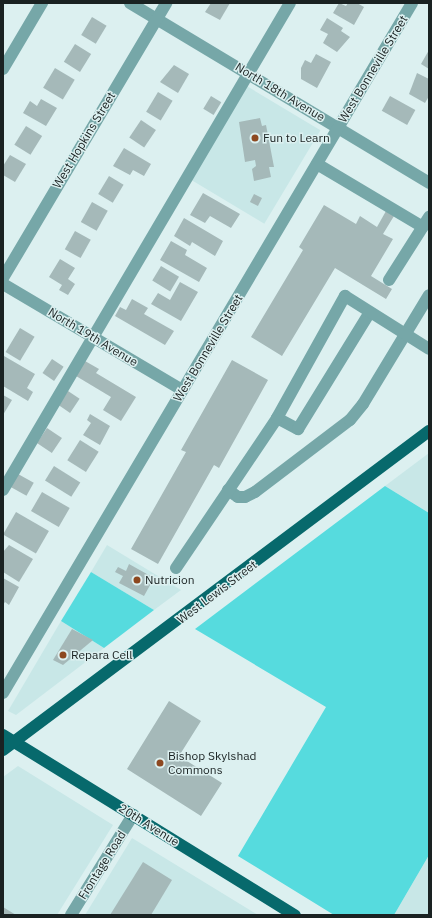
<!DOCTYPE html>
<style>
body{margin:0}
#map{position:relative;width:432px;height:918px;overflow:hidden;background:#dcf0f0;font-family:"IBM Plex Sans",sans-serif}
div>[style]{position:absolute}
.built>*{inset:0;background:#c8e7e7;transform-origin:0 0}
.green>*{inset:0;background:#56dbde}
.building>*{inset:0;background:#a5b9b9;transform-origin:0 0}
.minor>*{height:12px;margin:-6px;padding:0 6px;transform-origin:6px;border-radius:6px;background:#76a7a8}
.major>*{height:12px;margin:-6px;padding:0 6px;transform-origin:6px;border-radius:6px;background:#07696c}
.dots>*{width:11px;height:11px;translate:-50% -50%;box-sizing:border-box;border:2px solid #dcf0f0;border-radius:50%}
span{translate:-50% -50%;white-space:nowrap;text-align:center;line-height:1.15;-webkit-text-stroke:3px #dcf0f0;paint-order:stroke}
.street-label{font-size:12px;color:#1a2222}
.poi-label{font-size:12px;color:#1a2222}
.left{translate:0 -50%;text-align:left}
.frame{position:absolute;inset:0;border:4px solid #1a2222;pointer-events:none}
</style>
<div id="map">
<div class="built">
<div style="left:245px;top:85px;width:88px;height:109px;rotate:31deg"></div>
<div style="clip-path:polygon(429px 453px,429px 513px,385px 486px)"></div>
<div style="clip-path:polygon(107px 545px,181px 590px,154px 610px,91px 572px)"></div>
<div style="clip-path:polygon(61px 621px,104px 648px,16px 715px,8px 711px)"></div>
<div style="clip-path:polygon(18px 766px,113px 825px,57px 915px,3px 915px,3px 777px)"></div>
<div style="clip-path:polygon(132px 838px,258px 915px,85px 915px)"></div>
<div style="clip-path:polygon(429px 855px,429px 915px,394px 915px)"></div>
</div>
<div class="green">
<div style="clip-path:polygon(385px 486px,429px 513px,429px 855px,394px 915px,334px 915px,238px 856px,326px 707px,195px 629px)"></div>
<div style="clip-path:polygon(91px 572px,154px 610px,104px 648px,61px 621px)"></div>
</div>
<div class="building">
<div style="clip-path:polygon(211px 3px,230px 3px,220px 20px,205px 12px)"></div>
<div style="clip-path:polygon(339px 3px,346px 6px,348px 3px,357px 3px,364px 7px,354px 25px,333px 13px)"></div>
<div style="left:92px;top:17px;width:17px;height:21px;rotate:31deg"></div>
<div style="clip-path:polygon(327px 18px,343px 28px,341px 31px,350px 37px,337px 52px,323px 43px,328px 34px,320px 30px)"></div>
<div style="left:75px;top:44px;width:19px;height:21px;rotate:32deg"></div>
<div style="clip-path:polygon(429px 50px,429px 69px,421px 64px)"></div>
<div style="clip-path:polygon(316px 54px,331px 62px,317px 88px,301px 79px,301px 68px,305px 60px,311px 63px)"></div>
<div style="clip-path:polygon(174px 65px,189px 74px,178px 93px,160px 82px)"></div>
<div style="left:55px;top:68px;width:23px;height:23px;rotate:31deg"></div>
<div style="clip-path:polygon(417px 73px,429px 79px,429px 96px,425px 103px,409px 94px)"></div>
<div style="left:158px;top:92px;width:17px;height:23px;rotate:31deg"></div>
<div style="left:211px;top:96px;width:12px;height:15px;rotate:31deg"></div>
<div style="left:390px;top:96px;width:29px;height:17px;rotate:29deg"></div>
<div style="clip-path:polygon(41px 99px,57px 108px,46px 126px,23px 113px,30px 101px,37px 106px)"></div>
<div style="clip-path:polygon(260px 118px,262px 126px,266px 125px,274px 167px,269px 167px,271px 177px,254px 181px,252px 169px,256px 166px,255px 160px,245px 162px,239px 122px)"></div>
<div style="left:141px;top:120px;width:18px;height:21px;rotate:34deg"></div>
<div style="left:26px;top:126px;width:19px;height:22px;rotate:32deg"></div>
<div style="clip-path:polygon(124px 148px,151px 164px,144px 176px,133px 170px,130px 175px,113px 166px)"></div>
<div style="clip-path:polygon(10px 155px,26px 164px,15px 182px,3px 175px,3px 166px)"></div>
<div style="left:109px;top:176px;width:17px;height:21px;rotate:31deg"></div>
<div style="clip-path:polygon(203px 193px,240px 214px,231px 228px,210px 216px,205px 223px,190px 215px)"></div>
<div style="left:254px;top:194px;width:9px;height:9px;rotate:27deg"></div>
<div style="left:92px;top:202px;width:18px;height:23px;rotate:29deg"></div>
<div style="clip-path:polygon(324px 205px,356px 224px,360px 216px,377px 227px,386px 211px,394px 216px,383px 234px,393px 239px,371px 276px,392px 289px,386px 299px,335px 268px,282px 356px,251px 337px,303px 250px,299px 247px)"></div>
<div style="clip-path:polygon(184px 218px,223px 241px,215px 256px,192px 242px,190px 246px,174px 236px)"></div>
<div style="left:75px;top:231px;width:18px;height:21px;rotate:29deg"></div>
<div style="clip-path:polygon(171px 241px,187px 250px,185px 255px,207px 268px,199px 282px,160px 260px)"></div>
<div style="clip-path:polygon(60px 259px,75px 268px,68px 279px,75px 284px,68px 295px,59px 290px,62px 285px,49px 277px)"></div>
<div style="left:161px;top:266px;width:21px;height:17px;rotate:31deg"></div>
<div style="clip-path:polygon(180px 282px,198px 292px,181px 321px,151px 304px,158px 293px,170px 300px)"></div>
<div style="clip-path:polygon(132px 299px,148px 308px,144px 314px,174px 331px,165px 345px,115px 316px,120px 307px,126px 310px)"></div>
<div style="left:20px;top:328px;width:17px;height:28px;rotate:31deg"></div>
<div style="clip-path:polygon(4px 356px,35px 374px,27px 388px,33px 392px,28px 401px,3px 386px)"></div>
<div style="left:52px;top:359px;width:14px;height:17px;rotate:34deg"></div>
<div style="clip-path:polygon(232px 360px,268px 380px,219px 468px,214px 465px,158px 564px,131px 549px,186px 452px,181px 450px)"></div>
<div style="clip-path:polygon(85px 361px,99px 369px,96px 373px,136px 397px,121px 421px,103px 410px,111px 397px,76px 376px)"></div>
<div style="left:68px;top:391px;width:14px;height:17px;rotate:34deg"></div>
<div style="clip-path:polygon(3px 395px,12px 400px,3px 415px)"></div>
<div style="clip-path:polygon(90px 414px,110px 426px,100px 445px,83px 435px,91px 423px,87px 420px)"></div>
<div style="left:47px;top:428px;width:18px;height:18px;rotate:34deg"></div>
<div style="left:80px;top:440px;width:22px;height:24px;rotate:32deg"></div>
<div style="left:54px;top:466px;width:31px;height:17px;rotate:32deg"></div>
<div style="left:18px;top:474px;width:18px;height:15px;rotate:29deg"></div>
<div style="left:42px;top:492px;width:32px;height:22px;rotate:30deg"></div>
<div style="left:16px;top:512px;width:38px;height:26px;rotate:30deg"></div>
<div style="clip-path:polygon(9px 545px,33px 559px,19px 582px,3px 572px,3px 552px)"></div>
<div style="clip-path:polygon(129px 564px,154px 578px,144px 596px,119px 583px,123px 576px,115px 572px,118px 567px,126px 571px)"></div>
<div style="clip-path:polygon(3px 578px,19px 587px,9px 605px,5px 602px,3px 605px)"></div>
<div style="clip-path:polygon(72px 629px,93px 640px,63px 665px,53px 660px)"></div>
<div style="clip-path:polygon(169px 701px,201px 721px,179px 756px,222px 783px,201px 816px,127px 769px)"></div>
<div style="clip-path:polygon(143px 862px,172px 880px,151px 915px,110px 915px)"></div>
<div style="clip-path:polygon(3px 907px,16px 915px,3px 915px)"></div>
</div>
<div class="minor">
<div style="left:130px;top:3px;width:349px;rotate:31deg"></div>
<div style="left:3px;top:69px;width:77px;rotate:-59.4deg"></div>
<div style="left:317px;top:164px;width:123px;rotate:30.7deg"></div>
<div style="left:3px;top:278px;width:320px;rotate:-59.3deg"></div>
<div style="left:389px;top:280px;width:75px;rotate:-57.6deg"></div>
<div style="left:3px;top:284px;width:208px;rotate:30.6deg"></div>
<div style="left:277px;top:418px;width:24px;rotate:28deg"></div>
<div style="left:298px;top:429px;width:137px;rotate:-58.4deg"></div>
<div style="left:3px;top:490px;width:565px;rotate:-59.49deg"></div>
<div style="left:228px;top:490px;width:12px;rotate:35deg"></div>
<div style="left:238px;top:497px;width:7px"></div>
<div style="left:245px;top:497px;width:11px;rotate:-27deg"></div>
<div style="left:255px;top:492px;width:119px;rotate:-37.2deg"></div>
<div style="left:350px;top:420px;width:21px;rotate:-51deg"></div>
<div style="left:363px;top:404px;width:127px;rotate:-58.8deg"></div>
<div style="left:176px;top:568px;width:181px;rotate:-56deg"></div>
<div style="left:277px;top:418px;width:140px;rotate:-60.9deg"></div>
<div style="left:345px;top:296px;width:99px;rotate:32.2deg"></div>
<div style="left:3px;top:693px;width:802px;rotate:-59.34deg"></div>
<div style="left:71px;top:915px;width:118px;rotate:-58.2deg"></div>
</div>
<div class="major">
<div style="left:3px;top:735px;width:343px;rotate:31.7deg"></div>
<div style="left:3px;top:750px;width:532px;rotate:-36.83deg"></div>
</div>
<div class="dots">
<div style="left:255px;top:138px;background:#8d4820"></div>
<div style="left:137px;top:580px;background:#8d4820"></div>
<div style="left:63px;top:655px;background:#8d4820"></div>
<div style="left:160px;top:763px;background:#8d4820"></div>
</div>
<div class="street-label">
<span style="left:373px;top:69px;rotate:-59deg">West Bonneville Street</span>
<span style="left:280px;top:92px;rotate:31deg">North 18th Avenue</span>
<span style="left:84px;top:140px;rotate:-59deg">West Hopkins Street</span>
<span style="left:93px;top:337px;rotate:31deg">North 19th Avenue</span>
<span style="left:208px;top:348px;rotate:-59deg">West Bonneville Street</span>
<span style="left:217px;top:592px;rotate:-37deg">West Lewis Street</span>
<span style="left:149px;top:825px;rotate:32deg">20th Avenue</span>
<span style="left:102px;top:865px;rotate:-58deg">Frontage Road</span>
</div>
<div class="poi-label">
<span class="left" style="left:263px;top:138px">Fun to Learn</span>
<span class="left" style="left:145px;top:580px">Nutricion</span>
<span class="left" style="left:71px;top:655px">Repara Cell</span>
<span class="left" style="left:168px;top:763px">Bishop Skylshad<br>Commons</span>
</div>
<div class="frame"></div>
</div>
